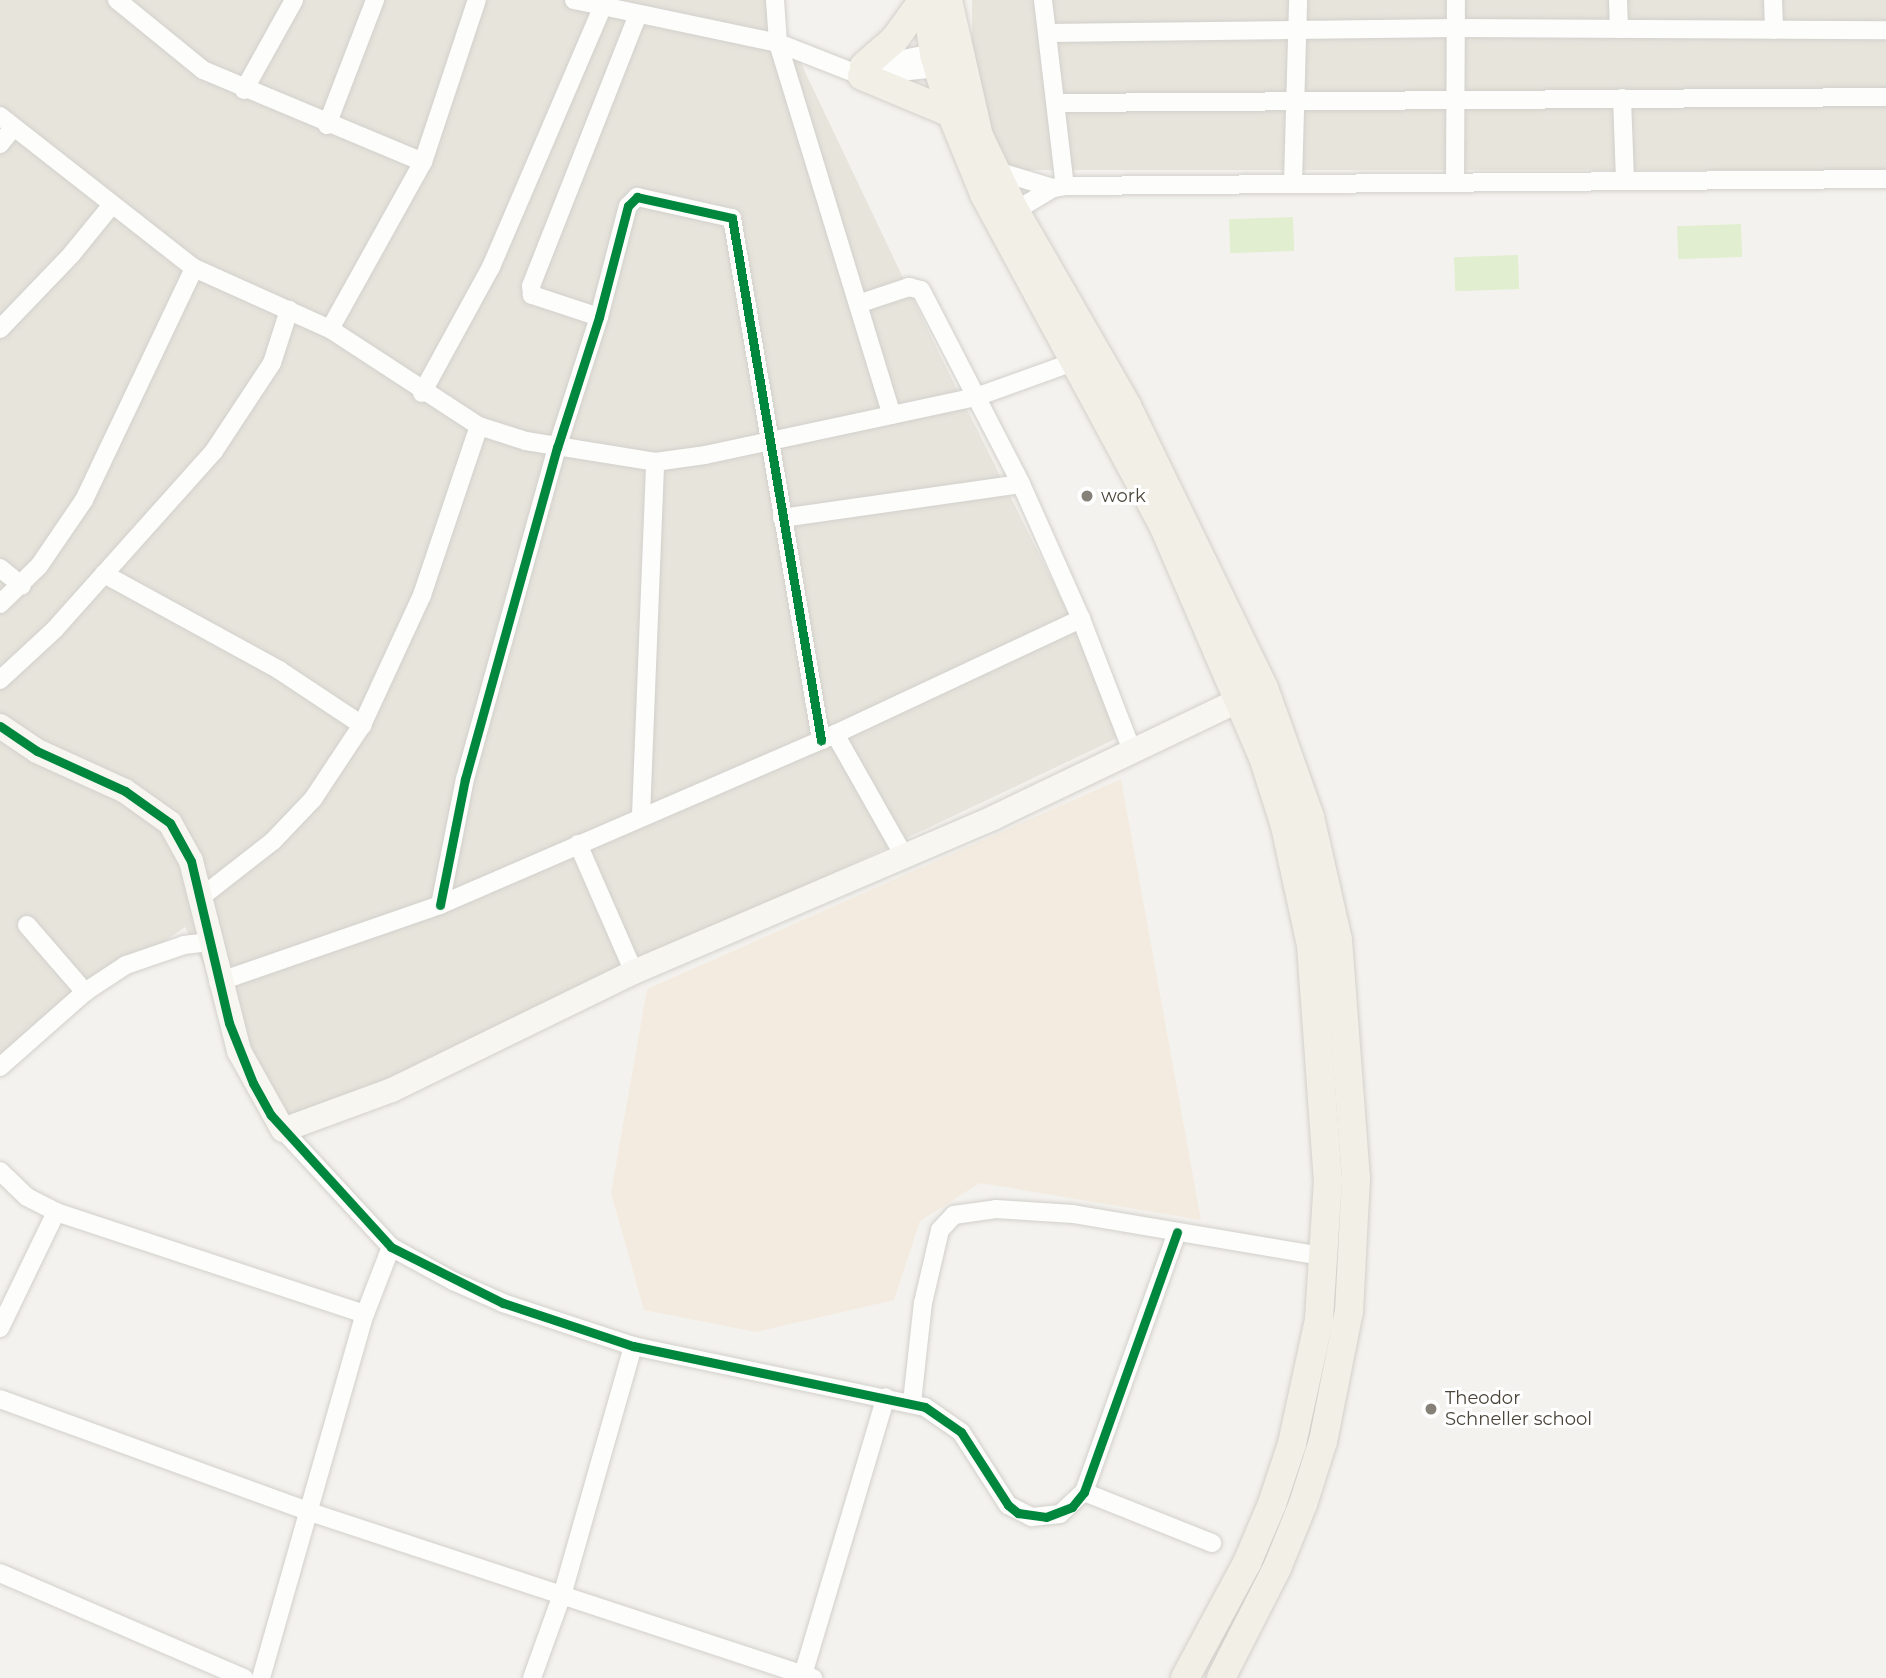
<!DOCTYPE html>
<style>
body{margin:0}
#map{position:relative;width:1886px;height:1678px;overflow:hidden;background:#f4f2ee;font-family:Montserrat,sans-serif}
div>[style]{position:absolute}
.residential>*{inset:0;background:#e7e4dc;transform-origin:0 0}
.commercial>*{inset:0;background:#f3ebdf}
.green>*{inset:0;background:#e1eecf;transform-origin:0 0}
.roads{filter:drop-shadow(0 0 2px #d2d0cb) drop-shadow(0 0 2px #d2d0cb)}
.street>*{height:18px;margin:-9px;padding:0 9px;transform-origin:9px;border-radius:9px;background:#fdfdfc}
.secondary>*{height:24px;margin:-12px;padding:0 12px;transform-origin:12px;border-radius:12px;background:#f7f6f1}
.primary>*{height:28px;margin:-14px;padding:0 14px;transform-origin:14px;border-radius:14px;background:#f2efe6}
.cycleway>*{height:9px;margin:-4.5px;padding:0 4.5px;transform-origin:4.5px;border-radius:4.5px;background:#00873e}
.dots>*{width:19px;height:19px;translate:-50% -50%;box-sizing:border-box;border:4px solid #fff;border-radius:50%}
span{translate:-50% -50%;white-space:nowrap;text-align:center;line-height:1.15;-webkit-text-stroke:6px #fff;paint-order:stroke}
.poi-label{font-size:18px;color:#4b4439}
.left{translate:0 -50%;text-align:left}
</style>
<div id="map">
<div class="residential">
<div style="clip-path:polygon(0 0,775px 0,777px 13px,938px 351px,1128px 733px,287px 1132px,185px 927px,0 1058px)"></div>
<div style="left:972px;top:0;width:914px;height:170px"></div>
</div>
<div class="commercial">
<div style="clip-path:polygon(1121px 779px,1201px 1220px,980px 1183px,920px 1221px,894px 1300px,756px 1332px,644px 1310px,611px 1193px,647px 989px)"></div>
</div>
<div class="green">
<div style="left:1293px;top:217px;width:34px;height:64px;rotate:88deg"></div>
<div style="left:1741px;top:224px;width:33px;height:64px;rotate:88deg"></div>
<div style="left:1518px;top:255px;width:34px;height:64px;rotate:88deg"></div>
</div>
<div class="roads">
<div class="street">
<div style="left:117px;top:0;width:111px;rotate:39.1deg"></div>
<div style="left:203px;top:70px;width:238px;rotate:22.7deg"></div>
<div style="left:574px;top:0;width:208px;rotate:11.9deg"></div>
<div style="left:778px;top:43px;width:90px;rotate:21.4deg"></div>
<div style="left:862px;top:76px;width:85px;rotate:-6deg"></div>
<div style="left:775px;top:0;width:43px;rotate:86deg"></div>
<div style="left:778px;top:43px;width:389px;rotate:73deg"></div>
<div style="left:1043px;top:0;width:187px;rotate:83.3deg"></div>
<div style="left:1618px;top:0;width:29px;rotate:88deg"></div>
<div style="left:1773px;top:0;width:30px;rotate:88deg"></div>
<div style="left:1048px;top:33px;width:409px;rotate:-0.7deg"></div>
<div style="left:1457px;top:28px;width:429px;rotate:0.3deg"></div>
<div style="left:868px;top:66px;width:76px;rotate:-11.3deg"></div>
<div style="left:244px;top:90px;width:103px;rotate:-60.9deg"></div>
<div style="left:1622px;top:98px;width:82px;rotate:87.9deg"></div>
<div style="left:1056px;top:103px;width:830px;rotate:-0.41deg"></div>
<div style="left:0;top:116px;width:246px;rotate:38.1deg"></div>
<div style="left:194px;top:268px;width:149px;rotate:24.2deg"></div>
<div style="left:330px;top:329px;width:178px;rotate:33.1deg"></div>
<div style="left:479px;top:426px;width:49px;rotate:17.7deg"></div>
<div style="left:526px;top:441px;width:131px;rotate:9.2deg"></div>
<div style="left:655px;top:462px;width:50px;rotate:-8deg"></div>
<div style="left:705px;top:455px;width:277px;rotate:-12.1deg"></div>
<div style="left:976px;top:397px;width:106px;rotate:-19.8deg"></div>
<div style="left:327px;top:125px;width:134px;rotate:-69deg"></div>
<div style="left:0;top:144px;width:21px;rotate:-51deg"></div>
<div style="left:997px;top:171px;width:59px;rotate:16.9deg"></div>
<div style="left:1455px;top:181px;width:181px;rotate:-89.7deg"></div>
<div style="left:1293px;top:183px;width:183px;rotate:-88.4deg"></div>
<div style="left:1015px;top:211px;width:44px;rotate:-31.2deg"></div>
<div style="left:1053px;top:188px;width:12px;rotate:-9deg"></div>
<div style="left:1065px;top:186px;width:821px;rotate:-0.49deg"></div>
<div style="left:861px;top:303px;width:51px;rotate:-18.4deg"></div>
<div style="left:909px;top:287px;width:12px;rotate:14deg"></div>
<div style="left:921px;top:290px;width:218px;rotate:62.7deg"></div>
<div style="left:1021px;top:484px;width:148px;rotate:66deg"></div>
<div style="left:1081px;top:619px;width:144px;rotate:68.8deg"></div>
<div style="left:599px;top:317px;width:71px;rotate:-161.8deg"></div>
<div style="left:532px;top:295px;width:9px;rotate:-96deg"></div>
<div style="left:531px;top:286px;width:292px;rotate:-68.5deg"></div>
<div style="left:0;top:329px;width:103px;rotate:-46.2deg"></div>
<div style="left:71px;top:255px;width:63px;rotate:-50.8deg"></div>
<div style="left:330px;top:329px;width:191px;rotate:-60.9deg"></div>
<div style="left:423px;top:162px;width:171px;rotate:-71.6deg"></div>
<div style="left:422px;top:393px;width:144px;rotate:-61.3deg"></div>
<div style="left:491px;top:267px;width:284px;rotate:-66.8deg"></div>
<div style="left:782px;top:518px;width:241px;rotate:-8.1deg"></div>
<div style="left:0;top:568px;width:28px;rotate:39deg"></div>
<div style="left:104px;top:574px;width:200px;rotate:28.7deg"></div>
<div style="left:279px;top:670px;width:100px;rotate:33.5deg"></div>
<div style="left:0;top:604px;width:54px;rotate:-44.3deg"></div>
<div style="left:39px;top:566px;width:80px;rotate:-55.7deg"></div>
<div style="left:84px;top:500px;width:257px;rotate:-64.6deg"></div>
<div style="left:0;top:680px;width:75px;rotate:-42.8deg"></div>
<div style="left:55px;top:629px;width:239px;rotate:-48.2deg"></div>
<div style="left:214px;top:451px;width:105px;rotate:-56.6deg"></div>
<div style="left:272px;top:363px;width:56px;rotate:-72.2deg"></div>
<div style="left:835px;top:734px;width:140px;rotate:60.5deg"></div>
<div style="left:641px;top:815px;width:353px;rotate:-87.7deg"></div>
<div style="left:578px;top:844px;width:140px;rotate:66.4deg"></div>
<div style="left:200px;top:898px;width:93px;rotate:-38deg"></div>
<div style="left:273px;top:841px;width:58px;rotate:-46.4deg"></div>
<div style="left:313px;top:799px;width:89px;rotate:-56.5deg"></div>
<div style="left:362px;top:725px;width:143px;rotate:-65.2deg"></div>
<div style="left:422px;top:595px;width:178px;rotate:-71.4deg"></div>
<div style="left:440px;top:905px;width:128px;rotate:-78.8deg"></div>
<div style="left:465px;top:779px;width:344px;rotate:-74.5deg"></div>
<div style="left:557px;top:448px;width:138px;rotate:-72.2deg"></div>
<div style="left:599px;top:317px;width:115px;rotate:-75.4deg"></div>
<div style="left:628px;top:206px;width:13px;rotate:-45deg"></div>
<div style="left:637px;top:197px;width:97px;rotate:12.5deg"></div>
<div style="left:732px;top:218px;width:530px;rotate:80.32deg"></div>
<div style="left:27px;top:925px;width:89px;rotate:49.1deg"></div>
<div style="left:218px;top:982px;width:235px;rotate:-19.1deg"></div>
<div style="left:440px;top:905px;width:430px;rotate:-23.4deg"></div>
<div style="left:835px;top:734px;width:272px;rotate:-25.1deg"></div>
<div style="left:0;top:1067px;width:113px;rotate:-41.4deg"></div>
<div style="left:85px;top:992px;width:49px;rotate:-33.4deg"></div>
<div style="left:126px;top:965px;width:61px;rotate:-19deg"></div>
<div style="left:184px;top:945px;width:25px;rotate:-7deg"></div>
<div style="left:283px;top:1130px;width:159px;rotate:47.3deg"></div>
<div style="left:391px;top:1247px;width:71px;rotate:28.7deg"></div>
<div style="left:453px;top:1281px;width:55px;rotate:23.7deg"></div>
<div style="left:503px;top:1303px;width:137px;rotate:18.3deg"></div>
<div style="left:633px;top:1346px;width:298px;rotate:11.8deg"></div>
<div style="left:925px;top:1407px;width:44px;rotate:34.8deg"></div>
<div style="left:961px;top:1432px;width:87px;rotate:57.2deg"></div>
<div style="left:1008px;top:1505px;width:27px;rotate:27deg"></div>
<div style="left:1032px;top:1517px;width:28px;rotate:-6deg"></div>
<div style="left:1060px;top:1514px;width:33px;rotate:-43deg"></div>
<div style="left:1084px;top:1492px;width:276px;rotate:-70.3deg"></div>
<div style="left:0;top:1171px;width:37px;rotate:44deg"></div>
<div style="left:27px;top:1197px;width:33px;rotate:27deg"></div>
<div style="left:56px;top:1212px;width:325px;rotate:18.3deg"></div>
<div style="left:0;top:1328px;width:129px;rotate:-64.2deg"></div>
<div style="left:0;top:1399px;width:327px;rotate:20deg"></div>
<div style="left:307px;top:1511px;width:533px;rotate:18.26deg"></div>
<div style="left:912px;top:1402px;width:100px;rotate:-83.7deg"></div>
<div style="left:923px;top:1303px;width:75px;rotate:-76.9deg"></div>
<div style="left:940px;top:1230px;width:21px;rotate:-47deg"></div>
<div style="left:954px;top:1215px;width:42px;rotate:-8.1deg"></div>
<div style="left:996px;top:1209px;width:77px;rotate:3.7deg"></div>
<div style="left:1073px;top:1214px;width:257px;rotate:9.6deg"></div>
<div style="left:1084px;top:1492px;width:138px;rotate:21.7deg"></div>
<div style="left:0;top:1573px;width:266px;rotate:23.3deg"></div>
<div style="left:261px;top:1678px;width:379px;rotate:-74.1deg"></div>
<div style="left:365px;top:1314px;width:72px;rotate:-68.8deg"></div>
<div style="left:532px;top:1678px;width:91px;rotate:-70.2deg"></div>
<div style="left:563px;top:1592px;width:256px;rotate:-74.1deg"></div>
<div style="left:802px;top:1678px;width:293px;rotate:-73.4deg"></div>
</div>
<div class="secondary">
<div style="left:0;top:726px;width:45px;rotate:34deg"></div>
<div style="left:37px;top:751px;width:97px;rotate:24.4deg"></div>
<div style="left:125px;top:791px;width:55px;rotate:35.4deg"></div>
<div style="left:170px;top:823px;width:43px;rotate:61.1deg"></div>
<div style="left:191px;top:861px;width:196px;rotate:75.8deg"></div>
<div style="left:239px;top:1051px;width:90px;rotate:60.9deg"></div>
<div style="left:283px;top:1130px;width:116px;rotate:-20.2deg"></div>
<div style="left:392px;top:1090px;width:269px;rotate:-26deg"></div>
<div style="left:634px;top:972px;width:391px;rotate:-23.2deg"></div>
<div style="left:993px;top:818px;width:292px;rotate:-25.6deg"></div>
</div>
<div class="primary">
<div style="left:926px;top:0;width:55px;rotate:81.6deg"></div>
<div style="left:934px;top:54px;width:61px;rotate:73.9deg"></div>
<div style="left:951px;top:113px;width:87px;rotate:67.8deg"></div>
<div style="left:984px;top:194px;width:376px;rotate:61.6deg"></div>
<div style="left:1163px;top:525px;width:253px;rotate:66.7deg"></div>
<div style="left:1263px;top:757px;width:72px;rotate:72.3deg"></div>
<div style="left:1285px;top:826px;width:122px;rotate:77.7deg"></div>
<div style="left:1311px;top:945px;width:236px;rotate:85.9deg"></div>
<div style="left:1328px;top:1180px;width:140px;rotate:93.7deg"></div>
<div style="left:1319px;top:1320px;width:127px;rotate:102.3deg"></div>
<div style="left:1292px;top:1444px;width:63px;rotate:108.4deg"></div>
<div style="left:1272px;top:1504px;width:64px;rotate:113deg"></div>
<div style="left:1247px;top:1563px;width:131px;rotate:118.3deg"></div>
<div style="left:948px;top:0;width:139px;rotate:77.2deg"></div>
<div style="left:979px;top:136px;width:83px;rotate:64.4deg"></div>
<div style="left:1015px;top:211px;width:225px;rotate:60.1deg"></div>
<div style="left:1127px;top:406px;width:314px;rotate:64.1deg"></div>
<div style="left:1264px;top:688px;width:137px;rotate:70.4deg"></div>
<div style="left:1310px;top:817px;width:126px;rotate:77.2deg"></div>
<div style="left:1338px;top:940px;width:239px;rotate:85.7deg"></div>
<div style="left:1356px;top:1178px;width:133px;rotate:93deg"></div>
<div style="left:1349px;top:1311px;width:133px;rotate:101.3deg"></div>
<div style="left:1323px;top:1441px;width:66px;rotate:107.6deg"></div>
<div style="left:1303px;top:1504px;width:69px;rotate:112.1deg"></div>
<div style="left:1277px;top:1568px;width:123px;rotate:117deg"></div>
<div style="left:864px;top:66px;width:41px;rotate:-41.1deg"></div>
<div style="left:895px;top:39px;width:48px;rotate:-54.3deg"></div>
<div style="left:862px;top:76px;width:96px;rotate:22.6deg"></div>
</div>
</div>
<div class="cycleway">
<div style="left:0;top:726px;width:45px;rotate:34deg"></div>
<div style="left:37px;top:751px;width:97px;rotate:24.4deg"></div>
<div style="left:125px;top:791px;width:55px;rotate:35.4deg"></div>
<div style="left:170px;top:823px;width:43px;rotate:61.1deg"></div>
<div style="left:191px;top:861px;width:166px;rotate:76.8deg"></div>
<div style="left:229px;top:1023px;width:65px;rotate:68.2deg"></div>
<div style="left:253px;top:1083px;width:37px;rotate:61deg"></div>
<div style="left:271px;top:1115px;width:178px;rotate:47.7deg"></div>
<div style="left:391px;top:1247px;width:125px;rotate:26.6deg"></div>
<div style="left:503px;top:1303px;width:137px;rotate:18.3deg"></div>
<div style="left:633px;top:1346px;width:298px;rotate:11.8deg"></div>
<div style="left:925px;top:1407px;width:44px;rotate:34.8deg"></div>
<div style="left:961px;top:1432px;width:87px;rotate:57.2deg"></div>
<div style="left:1008px;top:1505px;width:13px;rotate:39deg"></div>
<div style="left:1018px;top:1513px;width:28px;rotate:8deg"></div>
<div style="left:1046px;top:1517px;width:28px;rotate:-21deg"></div>
<div style="left:1072px;top:1507px;width:19px;rotate:-51deg"></div>
<div style="left:1084px;top:1492px;width:276px;rotate:-70.3deg"></div>
<div style="left:440px;top:905px;width:128px;rotate:-78.8deg"></div>
<div style="left:465px;top:779px;width:344px;rotate:-74.5deg"></div>
<div style="left:557px;top:448px;width:138px;rotate:-72.2deg"></div>
<div style="left:599px;top:317px;width:115px;rotate:-75.4deg"></div>
<div style="left:628px;top:206px;width:13px;rotate:-45deg"></div>
<div style="left:637px;top:197px;width:97px;rotate:12.5deg"></div>
<div style="left:732px;top:218px;width:530px;rotate:80.32deg"></div>
</div>
<div class="dots">
<div style="left:1087px;top:496px;background:#868178"></div>
<div style="left:1431px;top:1409px;background:#868178"></div>
</div>
<div class="poi-label">
<span class="left" style="left:1101px;top:496px">work</span>
<span class="left" style="left:1445px;top:1409px">Theodor<br>Schneller school</span>
</div>
</div>
